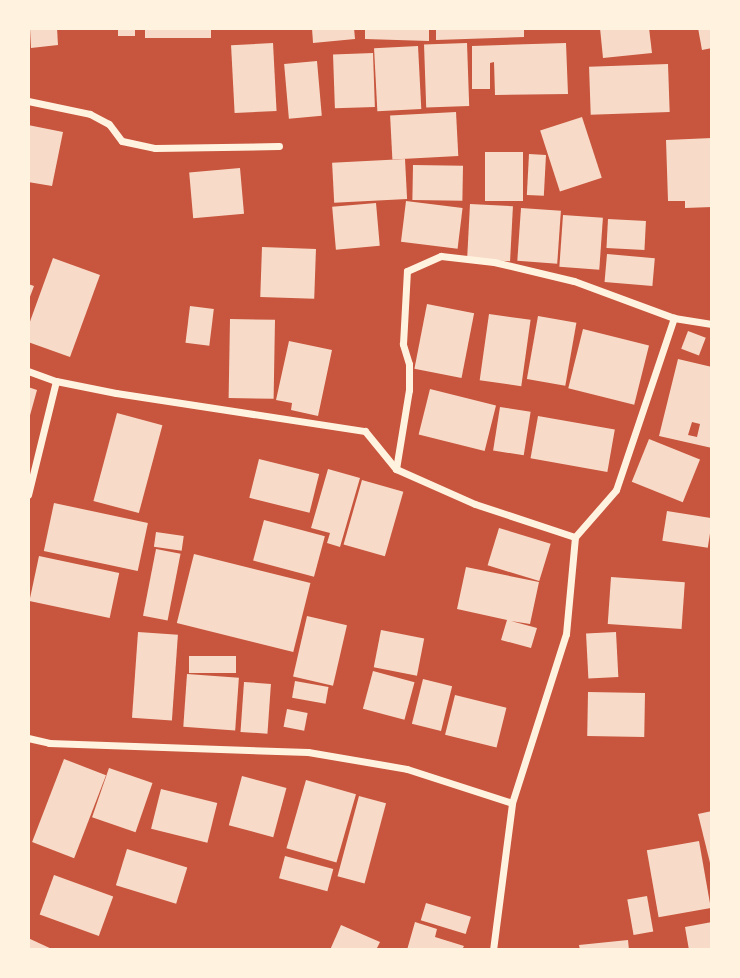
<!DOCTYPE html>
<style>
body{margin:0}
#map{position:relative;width:740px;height:978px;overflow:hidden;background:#c8553d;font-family:"Archivo Narrow",sans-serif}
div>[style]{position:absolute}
.building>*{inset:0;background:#f7dbc8;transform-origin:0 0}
.minor>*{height:7px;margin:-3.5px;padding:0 3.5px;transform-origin:3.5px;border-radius:3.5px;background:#fff3e0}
span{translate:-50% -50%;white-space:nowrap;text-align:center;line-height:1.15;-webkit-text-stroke:6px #fff3e0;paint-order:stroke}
.frame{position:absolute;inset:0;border:30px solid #fff3e0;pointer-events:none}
</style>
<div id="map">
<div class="building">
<div style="clip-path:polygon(30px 28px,57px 28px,58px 45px,31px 48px)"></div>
<div style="left:118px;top:28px;width:17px;height:8px"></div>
<div style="left:145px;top:28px;width:66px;height:10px"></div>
<div style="clip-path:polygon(312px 28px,354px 28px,355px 39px,313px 43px)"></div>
<div style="clip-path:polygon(365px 28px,429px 28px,429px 41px,365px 39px)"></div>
<div style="clip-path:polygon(436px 28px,524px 28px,524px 37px,436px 40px)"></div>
<div style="clip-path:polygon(600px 28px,649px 28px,652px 53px,603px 58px)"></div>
<div style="clip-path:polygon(698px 28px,712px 28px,712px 48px,702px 50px)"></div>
<div style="left:273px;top:43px;width:68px;height:42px;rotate:87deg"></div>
<div style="left:467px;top:43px;width:63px;height:43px;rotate:88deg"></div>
<div style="clip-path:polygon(566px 43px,568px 94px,495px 95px,494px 62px,490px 63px,490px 89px,472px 89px,472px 46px)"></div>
<div style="left:418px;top:46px;width:63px;height:44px;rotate:87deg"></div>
<div style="left:373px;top:53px;width:54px;height:40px;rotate:88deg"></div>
<div style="left:317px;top:61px;width:55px;height:33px;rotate:85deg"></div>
<div style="left:668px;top:64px;width:48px;height:79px;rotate:88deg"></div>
<div style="left:456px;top:112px;width:44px;height:66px;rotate:87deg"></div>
<div style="left:582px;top:117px;width:64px;height:44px;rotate:72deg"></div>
<div style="clip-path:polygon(28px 125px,63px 132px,52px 186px,28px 182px)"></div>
<div style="clip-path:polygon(712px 138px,712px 207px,685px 208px,685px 201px,668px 201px,666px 140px)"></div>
<div style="left:485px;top:152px;width:38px;height:49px"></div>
<div style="left:529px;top:154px;width:17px;height:41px;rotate:3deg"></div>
<div style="left:405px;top:159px;width:40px;height:73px;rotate:87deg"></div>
<div style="left:413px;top:165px;width:50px;height:35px;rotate:1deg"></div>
<div style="left:240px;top:168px;width:46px;height:51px;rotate:85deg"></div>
<div style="left:406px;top:201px;width:57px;height:41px;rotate:7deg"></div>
<div style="left:376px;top:203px;width:43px;height:44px;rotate:85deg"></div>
<div style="left:470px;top:204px;width:43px;height:55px;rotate:3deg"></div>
<div style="left:521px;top:208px;width:40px;height:53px;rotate:4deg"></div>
<div style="left:563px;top:215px;width:40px;height:52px;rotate:4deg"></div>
<div style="left:608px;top:219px;width:38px;height:29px;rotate:3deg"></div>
<div style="left:262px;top:247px;width:54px;height:50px;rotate:2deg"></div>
<div style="left:607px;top:254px;width:48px;height:28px;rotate:5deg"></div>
<div style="clip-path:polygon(53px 258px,100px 275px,70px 357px,28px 342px,28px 327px)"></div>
<div style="clip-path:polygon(28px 284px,34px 286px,28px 302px)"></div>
<div style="left:427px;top:304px;width:48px;height:66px;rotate:11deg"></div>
<div style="left:190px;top:306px;width:24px;height:37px;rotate:7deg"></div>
<div style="left:489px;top:314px;width:42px;height:67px;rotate:8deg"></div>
<div style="left:538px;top:316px;width:39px;height:64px;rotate:10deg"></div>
<div style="left:230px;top:319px;width:45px;height:79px;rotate:1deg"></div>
<div style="left:583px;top:329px;width:68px;height:61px;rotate:14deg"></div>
<div style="left:688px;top:331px;width:19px;height:19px;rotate:21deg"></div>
<div style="clip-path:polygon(289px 341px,332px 350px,318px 416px,291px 410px,292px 403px,276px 400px)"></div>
<div style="clip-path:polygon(evenodd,678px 359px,712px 367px,712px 448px,659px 436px,678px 359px,692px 422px,700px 424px,697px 437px,688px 435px,692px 422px)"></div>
<div style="clip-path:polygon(28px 387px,37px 390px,29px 419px,28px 419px)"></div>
<div style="left:430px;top:389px;width:68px;height:47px;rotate:14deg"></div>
<div style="left:500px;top:407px;width:31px;height:44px;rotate:9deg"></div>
<div style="left:117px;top:413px;width:47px;height:91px;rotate:15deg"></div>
<div style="left:538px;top:416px;width:78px;height:43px;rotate:10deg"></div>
<div style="left:649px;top:439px;width:55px;height:46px;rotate:22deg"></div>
<div style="left:259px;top:459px;width:62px;height:40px;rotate:14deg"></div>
<div style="clip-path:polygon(328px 469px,360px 478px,340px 547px,327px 543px,330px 533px,311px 528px)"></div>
<div style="left:362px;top:480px;width:43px;height:67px;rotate:16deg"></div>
<div style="left:54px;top:503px;width:96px;height:49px;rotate:12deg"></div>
<div style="left:667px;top:511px;width:46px;height:30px;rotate:9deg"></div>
<div style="left:264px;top:520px;width:63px;height:42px;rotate:15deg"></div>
<div style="left:499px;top:528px;width:54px;height:39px;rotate:17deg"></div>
<div style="left:156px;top:532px;width:28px;height:15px;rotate:8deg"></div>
<div style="left:156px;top:549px;width:25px;height:68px;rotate:11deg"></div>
<div style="left:194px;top:554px;width:120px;height:71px;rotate:14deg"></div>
<div style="left:39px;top:556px;width:82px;height:46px;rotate:12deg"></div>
<div style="clip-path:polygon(466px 567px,539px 582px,530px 624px,511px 621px,537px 628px,531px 648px,501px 640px,507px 620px,457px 609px)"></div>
<div style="left:611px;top:577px;width:74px;height:47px;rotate:4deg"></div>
<div style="left:307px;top:616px;width:41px;height:62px;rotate:13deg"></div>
<div style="left:381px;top:630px;width:44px;height:38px;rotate:11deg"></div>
<div style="left:138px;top:632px;width:40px;height:86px;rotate:4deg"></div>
<div style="left:616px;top:632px;width:45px;height:30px;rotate:87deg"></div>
<div style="left:189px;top:656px;width:47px;height:17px"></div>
<div style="left:373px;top:671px;width:43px;height:39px;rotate:15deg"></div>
<div style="left:187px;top:674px;width:52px;height:53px;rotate:4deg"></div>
<div style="left:423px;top:679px;width:30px;height:46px;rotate:14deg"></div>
<div style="left:295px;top:681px;width:34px;height:17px;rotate:10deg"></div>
<div style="left:244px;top:682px;width:27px;height:50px;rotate:4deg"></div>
<div style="left:588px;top:692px;width:57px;height:44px;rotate:1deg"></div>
<div style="left:455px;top:695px;width:53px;height:41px;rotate:14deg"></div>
<div style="left:287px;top:709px;width:21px;height:18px;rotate:11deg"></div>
<div style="left:64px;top:759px;width:45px;height:89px;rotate:21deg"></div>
<div style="left:109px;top:768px;width:46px;height:52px;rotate:19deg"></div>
<div style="left:242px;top:776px;width:46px;height:51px;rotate:15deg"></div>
<div style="left:306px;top:780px;width:52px;height:71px;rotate:16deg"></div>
<div style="left:161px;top:789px;width:58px;height:41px;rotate:14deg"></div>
<div style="left:359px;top:796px;width:28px;height:83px;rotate:15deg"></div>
<div style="clip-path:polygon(712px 811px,712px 867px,711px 867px,698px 814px)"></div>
<div style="left:699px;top:841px;width:68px;height:53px;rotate:80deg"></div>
<div style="left:127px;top:849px;width:63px;height:38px;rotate:17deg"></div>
<div style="left:285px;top:856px;width:50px;height:23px;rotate:15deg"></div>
<div style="left:54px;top:875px;width:63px;height:42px;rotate:20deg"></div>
<div style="left:647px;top:896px;width:36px;height:20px;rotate:80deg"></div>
<div style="left:426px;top:903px;width:47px;height:18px;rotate:17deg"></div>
<div style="clip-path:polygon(415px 922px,437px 929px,435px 937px,464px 946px,462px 950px,407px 950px)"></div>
<div style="clip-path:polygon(712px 922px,712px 950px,689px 950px,685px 927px)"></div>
<div style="clip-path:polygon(341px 925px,380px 942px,376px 950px,330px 950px)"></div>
<div style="clip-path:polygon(28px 938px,54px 950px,28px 950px)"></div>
<div style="clip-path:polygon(628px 940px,629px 950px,580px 950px,579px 945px)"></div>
</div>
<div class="minor">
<div style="left:28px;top:101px;width:63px;rotate:11.8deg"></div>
<div style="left:90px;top:114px;width:21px;rotate:28deg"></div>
<div style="left:109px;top:124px;width:21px;rotate:53deg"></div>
<div style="left:122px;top:141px;width:34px;rotate:12deg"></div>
<div style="left:155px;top:148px;width:124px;rotate:-0.9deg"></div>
<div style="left:28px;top:371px;width:30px;rotate:20deg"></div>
<div style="left:56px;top:381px;width:61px;rotate:11.3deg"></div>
<div style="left:116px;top:393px;width:252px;rotate:8.7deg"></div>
<div style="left:365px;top:431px;width:49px;rotate:50.8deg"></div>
<div style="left:396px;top:469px;width:86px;rotate:23.9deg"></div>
<div style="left:475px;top:504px;width:105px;rotate:18.3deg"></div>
<div style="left:396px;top:469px;width:80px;rotate:-80.7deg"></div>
<div style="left:409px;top:390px;width:26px;rotate:-90deg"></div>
<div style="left:409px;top:364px;width:21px;rotate:-107deg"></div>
<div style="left:403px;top:344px;width:73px;rotate:-86.9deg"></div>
<div style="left:407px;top:271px;width:37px;rotate:-24deg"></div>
<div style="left:441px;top:256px;width:53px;rotate:6.5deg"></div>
<div style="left:494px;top:262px;width:82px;rotate:13.4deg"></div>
<div style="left:574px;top:281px;width:107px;rotate:20.3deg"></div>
<div style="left:674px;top:318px;width:38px;rotate:9deg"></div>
<div style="left:28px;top:495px;width:117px;rotate:-76.2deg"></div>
<div style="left:28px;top:738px;width:22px;rotate:13deg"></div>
<div style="left:49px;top:743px;width:259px;rotate:2deg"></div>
<div style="left:308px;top:752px;width:100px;rotate:9.7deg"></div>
<div style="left:407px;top:769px;width:110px;rotate:17.9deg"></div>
<div style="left:493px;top:950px;width:148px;rotate:-82.6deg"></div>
<div style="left:512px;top:803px;width:177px;rotate:-72.3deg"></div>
<div style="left:566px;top:634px;width:97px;rotate:-84.7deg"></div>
<div style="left:575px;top:537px;width:62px;rotate:-48.9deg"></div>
<div style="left:616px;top:490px;width:182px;rotate:-71.4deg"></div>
</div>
<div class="frame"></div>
</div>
